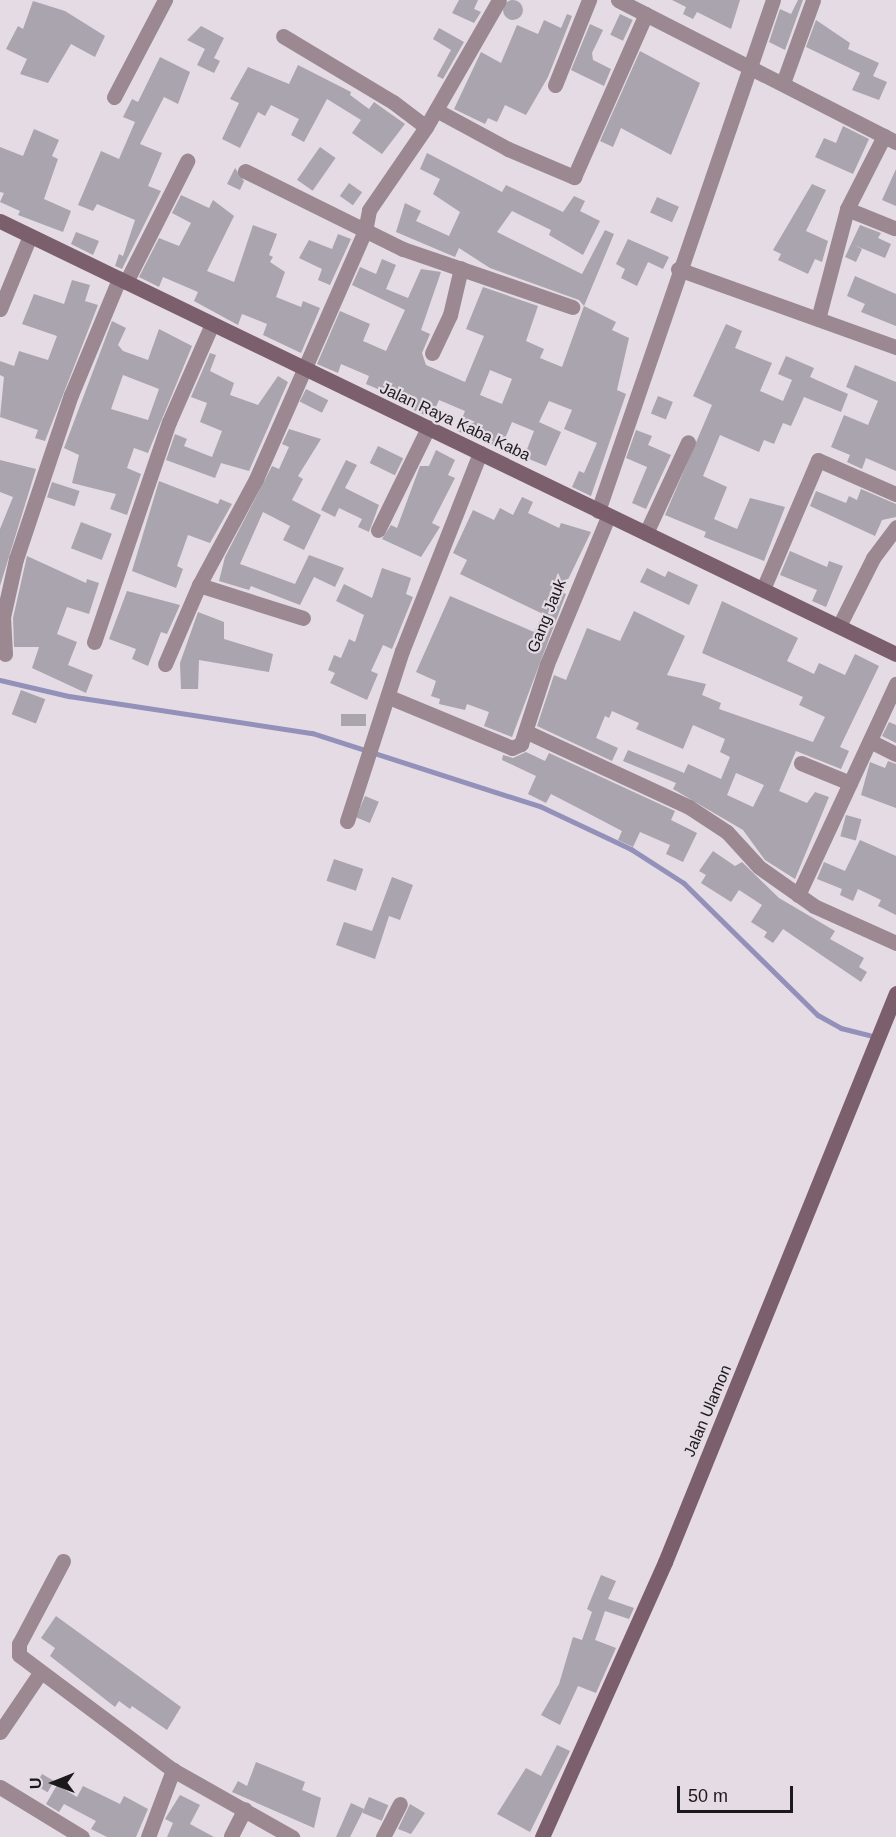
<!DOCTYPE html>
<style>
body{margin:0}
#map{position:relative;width:896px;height:1837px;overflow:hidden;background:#e4dbe4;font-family:Helvetica,sans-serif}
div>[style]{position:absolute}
.stream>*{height:4.5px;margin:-2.25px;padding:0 2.25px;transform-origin:2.25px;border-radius:2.25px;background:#9391ba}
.building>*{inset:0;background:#a9a4ae;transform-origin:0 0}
.round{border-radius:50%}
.street>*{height:15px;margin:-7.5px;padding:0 7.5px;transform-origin:7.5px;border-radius:7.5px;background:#9c8891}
.secondary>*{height:15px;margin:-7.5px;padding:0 7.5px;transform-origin:7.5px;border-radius:7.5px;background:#7c5f6d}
span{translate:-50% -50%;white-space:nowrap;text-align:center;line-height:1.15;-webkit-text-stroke:4.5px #e4dbe4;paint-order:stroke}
.street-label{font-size:16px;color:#1c191c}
.north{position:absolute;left:24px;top:1753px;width:60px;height:60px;-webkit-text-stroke:4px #e4dbe4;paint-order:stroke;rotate:269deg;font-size:16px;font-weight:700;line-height:24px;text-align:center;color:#1c191c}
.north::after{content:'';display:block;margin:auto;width:21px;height:27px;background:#1c191c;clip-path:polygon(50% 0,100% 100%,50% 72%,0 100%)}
.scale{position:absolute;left:677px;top:1786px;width:116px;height:27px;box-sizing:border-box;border:3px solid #1c191c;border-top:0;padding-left:8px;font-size:18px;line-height:21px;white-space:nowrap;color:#1c191c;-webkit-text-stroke:4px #e4dbe4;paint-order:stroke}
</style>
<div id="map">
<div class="stream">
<div style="left:0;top:680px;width:71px;rotate:13.1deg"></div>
<div style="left:69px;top:696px;width:246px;rotate:8.7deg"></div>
<div style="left:312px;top:733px;width:239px;rotate:17.8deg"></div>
<div style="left:540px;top:806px;width:101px;rotate:25.3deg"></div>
<div style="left:631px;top:849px;width:63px;rotate:32.7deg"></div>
<div style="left:684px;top:883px;width:188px;rotate:44.6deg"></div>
<div style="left:818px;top:1015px;width:26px;rotate:29deg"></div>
<div style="left:841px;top:1028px;width:34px;rotate:14deg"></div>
</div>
<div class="building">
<div style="clip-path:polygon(459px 0,478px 0,474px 9px,481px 12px,474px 23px,452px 13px)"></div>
<div style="clip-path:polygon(672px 0,740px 0,731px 29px,697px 12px,693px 19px,683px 14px,686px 7px)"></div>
<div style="clip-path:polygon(798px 0,803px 0,785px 50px,769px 42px,780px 9px,791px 14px)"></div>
<div class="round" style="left:503px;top:0;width:20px;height:20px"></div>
<div style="clip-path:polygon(33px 1px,65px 11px,105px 36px,95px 57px,71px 44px,48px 83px,20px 74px,27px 59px,6px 49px,18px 26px,23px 29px)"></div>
<div style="clip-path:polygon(567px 14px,572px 16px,548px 77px,526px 115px,505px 105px,497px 122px,488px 118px,485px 124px,454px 109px,481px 52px,501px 63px,517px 25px,538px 34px,544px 20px,561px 28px)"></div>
<div style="left:620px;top:14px;width:14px;height:23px;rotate:25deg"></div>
<div style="clip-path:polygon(816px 20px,850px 43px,848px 49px,879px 63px,873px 76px,887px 82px,879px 100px,852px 90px,860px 73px,806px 47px)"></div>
<div style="clip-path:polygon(590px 24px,603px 30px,592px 53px,593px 60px,611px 69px,604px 86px,571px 70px)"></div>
<div style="clip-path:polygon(201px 26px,224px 38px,214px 58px,220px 61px,214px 73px,197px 65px,205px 49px,187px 40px)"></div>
<div style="clip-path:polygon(439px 28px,464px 42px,443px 79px,437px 76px,451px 50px,433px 39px)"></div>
<div style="clip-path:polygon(640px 51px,700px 83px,671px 155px,621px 128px,613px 147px,600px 141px)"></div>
<div style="clip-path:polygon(160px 57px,190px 72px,178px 104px,164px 97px,140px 144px,162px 153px,148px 186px,161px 191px,122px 269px,115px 266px,119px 254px,123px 256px,135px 220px,97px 204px,93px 211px,78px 205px,101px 151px,119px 159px,135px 122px,123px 117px,132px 99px,138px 102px)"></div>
<div style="clip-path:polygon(298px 65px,351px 92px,350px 95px,369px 109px,374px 102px,405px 124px,382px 154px,352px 133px,361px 120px,327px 99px,304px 142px,291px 135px,299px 119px,271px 105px,265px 116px,258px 112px,240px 148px,222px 139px,239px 103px,230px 99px,248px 67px,289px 84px)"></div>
<div style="clip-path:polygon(843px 126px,869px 139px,853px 174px,815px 157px,824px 138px,836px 143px)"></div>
<div style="clip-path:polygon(34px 129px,59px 140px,52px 156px,58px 159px,44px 199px,71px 211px,63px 232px,18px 215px,20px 211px,0 202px,4px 193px,0 192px,0 147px,23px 156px)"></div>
<div style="left:320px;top:147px;width:19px;height:40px;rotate:35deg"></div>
<div style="clip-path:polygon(evenodd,427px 153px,502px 192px,506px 185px,563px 212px,574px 196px,585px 201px,580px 211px,600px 221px,583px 255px,549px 235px,551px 230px,512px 211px,497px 232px,582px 274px,605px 230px,614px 234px,584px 306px,616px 322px,612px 330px,629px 338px,617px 390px,626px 394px,591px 496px,572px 487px,579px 471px,584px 473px,597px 443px,564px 429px,572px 410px,549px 401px,539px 422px,561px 432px,546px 466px,524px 457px,534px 431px,512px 422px,501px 448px,457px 431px,465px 411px,439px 400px,431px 418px,411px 409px,413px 404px,366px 384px,369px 376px,341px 364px,338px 373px,317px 364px,340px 311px,370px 324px,363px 341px,386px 351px,405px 310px,352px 285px,360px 267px,376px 274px,382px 259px,396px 265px,386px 289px,408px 298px,421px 269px,441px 272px,421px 330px,430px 334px,422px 353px,426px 365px,465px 382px,484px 336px,466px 329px,483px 287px,538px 306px,526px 341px,544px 349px,540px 358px,562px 367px,584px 306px,579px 300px,490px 268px,459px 248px,455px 257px,396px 232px,405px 203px,421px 211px,416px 221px,449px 236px,460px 212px,433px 194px,440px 179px,420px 169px,427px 153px,490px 370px,512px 379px,502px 404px,480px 395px,490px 370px)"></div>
<div style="clip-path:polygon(235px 168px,244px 181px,240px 190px,227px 184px)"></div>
<div style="clip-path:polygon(896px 169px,896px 206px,882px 200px)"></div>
<div style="left:349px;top:183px;width:16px;height:16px;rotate:35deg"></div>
<div style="clip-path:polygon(812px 184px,826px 190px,806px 231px,828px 241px,822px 262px,815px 259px,808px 274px,778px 260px,781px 254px,773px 250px)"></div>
<div style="clip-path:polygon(181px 195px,209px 208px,213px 200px,234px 216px,207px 271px,234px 282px,253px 225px,277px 234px,269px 255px,273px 257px,270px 262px,285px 272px,276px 297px,301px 307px,303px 301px,320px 308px,301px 353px,263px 335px,267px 324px,242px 314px,238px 325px,194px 301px,198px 292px,163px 277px,159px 287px,139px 277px,159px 238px,179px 246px,191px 223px,172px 213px)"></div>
<div style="left:657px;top:197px;width:24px;height:17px;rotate:24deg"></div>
<div style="clip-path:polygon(860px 225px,881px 233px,878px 238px,891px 244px,885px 258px,854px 245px,862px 249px,856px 262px,845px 257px)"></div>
<div style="clip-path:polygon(76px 232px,99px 241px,93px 255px,71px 244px)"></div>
<div style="clip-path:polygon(338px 234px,351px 239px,330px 285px,318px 280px,322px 269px,299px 258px,309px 240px,332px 249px)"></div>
<div style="clip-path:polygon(628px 239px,669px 257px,663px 269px,648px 262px,637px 286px,621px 278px,625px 269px,616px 264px)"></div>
<div style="clip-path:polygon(855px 276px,896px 294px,896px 326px,861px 312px,865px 304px,847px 296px)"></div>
<div style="clip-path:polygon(72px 280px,90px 285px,85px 301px,98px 305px,45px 441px,35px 438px,38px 430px,0 417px,4px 377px,0 375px,0 361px,14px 366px,19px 351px,48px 360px,57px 336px,22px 324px,34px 294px,64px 304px)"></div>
<div style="clip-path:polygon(evenodd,112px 321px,126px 328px,118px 345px,123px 351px,148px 360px,159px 329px,192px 346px,148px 453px,134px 448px,127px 468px,141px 474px,127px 515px,110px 509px,116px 494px,72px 483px,79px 455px,64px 448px,112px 321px,123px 375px,159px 389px,148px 420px,111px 409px,123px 375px)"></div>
<div style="clip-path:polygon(726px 324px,742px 331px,735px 348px,772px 363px,760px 391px,783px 401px,792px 380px,778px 374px,786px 356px,814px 368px,810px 377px,848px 394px,841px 412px,804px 397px,791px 426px,783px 423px,774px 444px,764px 440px,759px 452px,720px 435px,703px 476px,727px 487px,714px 519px,737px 529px,750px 498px,785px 507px,764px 561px,704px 537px,706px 532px,665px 515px,712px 405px,693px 396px)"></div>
<div style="clip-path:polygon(210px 353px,216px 355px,210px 371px,234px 383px,230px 395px,258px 405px,278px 376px,288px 382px,249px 471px,221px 463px,215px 478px,166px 460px,175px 434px,187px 439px,184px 446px,212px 457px,222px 431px,200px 422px,207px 403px,191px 397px)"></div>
<div style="clip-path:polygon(855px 365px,896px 382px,896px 471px,866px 458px,862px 469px,847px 462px,850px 455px,831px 447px,844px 415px,868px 425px,878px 401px,846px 387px)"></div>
<div style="left:306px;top:389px;width:25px;height:14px;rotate:27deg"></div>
<div style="left:658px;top:396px;width:16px;height:19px;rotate:22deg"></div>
<div style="clip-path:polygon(289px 429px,321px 439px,298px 476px,303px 479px,292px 500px,321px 515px,304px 550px,283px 540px,290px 526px,263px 512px,240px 564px,295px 584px,309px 555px,344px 568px,335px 587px,314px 577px,300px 605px,251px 586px,249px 590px,219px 581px,225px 557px,272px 466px,279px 469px,289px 447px,282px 444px)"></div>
<div style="clip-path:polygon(636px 430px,652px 436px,648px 445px,671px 455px,646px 509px,632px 503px,647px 467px,626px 458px)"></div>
<div style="left:378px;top:446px;width:28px;height:19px;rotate:26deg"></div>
<div style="clip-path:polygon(436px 450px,455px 460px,448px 475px,455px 478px,432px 523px,440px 527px,421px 557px,382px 539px,391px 525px,397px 528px,420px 466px,429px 466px)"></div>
<div style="clip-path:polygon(0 460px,36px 469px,0 586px,0 529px,13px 497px,0 492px)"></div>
<div style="clip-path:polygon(346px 460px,357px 465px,345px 488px,379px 505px,369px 532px,358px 527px,362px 519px,339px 508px,335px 517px,321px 510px)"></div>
<div style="clip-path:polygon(159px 481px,218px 504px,220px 499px,232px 504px,210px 543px,188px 535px,177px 566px,183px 569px,176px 588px,132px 571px)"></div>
<div style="left:52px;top:482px;width:29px;height:16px;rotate:18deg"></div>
<div style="clip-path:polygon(861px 489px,896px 504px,896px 517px,882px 520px,875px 536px,810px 506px,816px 491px,846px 503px,849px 496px,857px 500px)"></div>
<div style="clip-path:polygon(522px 497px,533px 502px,528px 513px,559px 528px,561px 523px,591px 532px,562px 592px,566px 594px,512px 737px,484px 726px,489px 712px,467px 704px,465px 710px,439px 704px,440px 699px,431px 696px,436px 681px,416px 672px,450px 596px,534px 632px,543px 614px,460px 574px,467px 560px,453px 553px,473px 510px,494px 520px,500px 508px,513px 515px)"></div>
<div style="left:81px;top:522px;width:33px;height:28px;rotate:21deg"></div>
<div style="clip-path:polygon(790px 551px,827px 567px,829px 561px,843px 566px,826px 607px,812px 601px,817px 590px,780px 575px)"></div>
<div style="clip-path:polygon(27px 556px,86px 583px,87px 579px,99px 583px,89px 614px,67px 607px,57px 634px,77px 642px,68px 665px,93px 675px,86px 693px,32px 668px,39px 647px,14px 647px,13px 618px)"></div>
<div style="clip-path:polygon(382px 568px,411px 578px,406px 594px,413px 597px,392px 649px,383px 645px,371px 671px,378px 674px,367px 700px,330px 683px,335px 673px,328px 670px,334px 655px,341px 658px,349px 639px,355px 642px,364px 615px,336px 601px,344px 584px,372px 598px)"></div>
<div style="clip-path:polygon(647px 568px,665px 577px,668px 571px,698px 585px,689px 605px,640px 582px)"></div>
<div style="clip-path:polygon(127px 591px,180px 605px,167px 634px,161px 632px,148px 666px,132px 659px,136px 649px,109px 639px)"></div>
<div style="clip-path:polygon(evenodd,722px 601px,798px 638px,787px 661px,814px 674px,819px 663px,845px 675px,855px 654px,879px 666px,840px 747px,849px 751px,841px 769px,796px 751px,779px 791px,807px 803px,815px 792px,829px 797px,795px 879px,765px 860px,743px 830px,673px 789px,676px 783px,623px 761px,628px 750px,684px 773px,688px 764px,721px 779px,730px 757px,720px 752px,725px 739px,693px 725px,683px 749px,636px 729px,639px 723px,612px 711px,609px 718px,605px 716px,596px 738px,618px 748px,612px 761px,537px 726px,554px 675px,566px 680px,587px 628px,620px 641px,634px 611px,685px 636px,667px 675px,706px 684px,702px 695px,721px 703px,719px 709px,813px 742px,825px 717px,799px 705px,803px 697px,702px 653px,722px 601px,736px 773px,764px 785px,753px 807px,727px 795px,736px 773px)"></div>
<div style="clip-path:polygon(198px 612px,224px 622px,224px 639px,273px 654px,269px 672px,199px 660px,198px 689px,181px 689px,180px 663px)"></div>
<div style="left:21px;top:690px;width:26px;height:26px;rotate:21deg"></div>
<div style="left:341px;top:714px;width:25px;height:12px"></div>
<div style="clip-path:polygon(889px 722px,896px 725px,896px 743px,882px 736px)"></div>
<div style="clip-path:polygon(526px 752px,545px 761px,549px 753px,675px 811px,671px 820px,697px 833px,683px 862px,666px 854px,670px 845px,640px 832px,633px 847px,618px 840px,622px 831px,582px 810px,551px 794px,546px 803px,528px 794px,536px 776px,502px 760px,503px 755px,513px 758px)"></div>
<div style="clip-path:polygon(888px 761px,896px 764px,896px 808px,861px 795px,870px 762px,885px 768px)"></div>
<div style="left:365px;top:796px;width:15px;height:23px;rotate:23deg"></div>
<div style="left:846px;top:815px;width:16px;height:22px;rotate:15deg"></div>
<div style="clip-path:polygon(860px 840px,896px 856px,896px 915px,878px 906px,881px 900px,858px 889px,853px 901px,840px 895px,842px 889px,817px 879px,824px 862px,845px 871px)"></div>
<div style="clip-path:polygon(713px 851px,735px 866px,742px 862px,779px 898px,835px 931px,830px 939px,864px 958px,859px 967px,867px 972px,861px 982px,783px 929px,773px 943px,764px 937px,767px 932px,751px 922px,762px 905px,739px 890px,731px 902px,701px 883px,706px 875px,699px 871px)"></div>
<div style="left:334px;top:859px;width:31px;height:23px;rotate:19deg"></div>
<div style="clip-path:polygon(392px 877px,413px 885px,400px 920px,389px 916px,375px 959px,336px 945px,344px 922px,372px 931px)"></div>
<div style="clip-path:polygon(601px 1575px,616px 1581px,608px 1599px,634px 1608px,629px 1619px,605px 1611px,595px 1640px,616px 1648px,596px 1693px,578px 1686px,560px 1725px,541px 1715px,559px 1684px,573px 1637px,582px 1640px,592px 1612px,587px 1609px)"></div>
<div style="clip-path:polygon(56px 1616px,181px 1707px,167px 1730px,132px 1706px,130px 1709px,119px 1701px,115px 1707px,50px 1656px,55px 1648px,41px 1638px)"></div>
<div style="clip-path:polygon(557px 1745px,570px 1751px,530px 1832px,497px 1814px,526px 1768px,541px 1776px)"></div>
<div style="clip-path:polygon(256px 1762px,305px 1782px,302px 1790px,321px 1798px,314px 1828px,232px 1792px,238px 1781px,247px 1786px)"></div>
<div style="left:42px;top:1774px;width:14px;height:13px;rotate:30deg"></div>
<div style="clip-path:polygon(57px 1785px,77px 1797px,83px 1786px,120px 1804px,124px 1796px,148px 1809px,136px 1837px,107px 1837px,91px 1829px,96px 1821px,64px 1804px,59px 1812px,46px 1804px)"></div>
<div style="clip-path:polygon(180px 1795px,200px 1805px,190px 1824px,214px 1837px,167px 1837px,173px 1823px,165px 1819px)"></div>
<div style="left:369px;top:1797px;width:21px;height:17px;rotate:23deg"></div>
<div style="clip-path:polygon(351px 1803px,364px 1809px,350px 1837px,336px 1837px)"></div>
<div style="clip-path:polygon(410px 1804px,425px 1813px,411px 1834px,398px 1829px)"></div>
</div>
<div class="street">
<div style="left:618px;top:0;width:312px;rotate:27.1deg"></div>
<div style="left:283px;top:36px;width:128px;rotate:31deg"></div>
<div style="left:393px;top:102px;width:41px;rotate:37.1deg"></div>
<div style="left:783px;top:83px;width:88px;rotate:-70.1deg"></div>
<div style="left:555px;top:85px;width:92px;rotate:-68.2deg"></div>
<div style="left:114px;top:97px;width:110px;rotate:-62.3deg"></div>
<div style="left:436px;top:110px;width:82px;rotate:28.4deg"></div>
<div style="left:508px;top:149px;width:72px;rotate:23deg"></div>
<div style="left:574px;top:177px;width:178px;rotate:-66.2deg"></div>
<div style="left:245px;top:171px;width:176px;rotate:26.3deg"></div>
<div style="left:403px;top:249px;width:179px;rotate:18.9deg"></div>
<div style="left:847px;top:209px;width:51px;rotate:22deg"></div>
<div style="left:678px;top:269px;width:232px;rotate:19.7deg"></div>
<div style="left:126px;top:282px;width:136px;rotate:-63.2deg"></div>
<div style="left:0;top:309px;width:79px;rotate:-67.7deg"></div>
<div style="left:818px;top:319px;width:114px;rotate:-75.2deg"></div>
<div style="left:847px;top:209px;width:82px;rotate:-63.1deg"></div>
<div style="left:432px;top:353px;width:42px;rotate:-64.7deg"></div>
<div style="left:450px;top:315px;width:48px;rotate:-76.8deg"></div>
<div style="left:598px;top:511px;width:540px;rotate:-71.1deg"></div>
<div style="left:378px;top:530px;width:114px;rotate:-63.9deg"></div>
<div style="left:646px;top:533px;width:100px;rotate:-65.2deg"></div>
<div style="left:199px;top:585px;width:109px;rotate:17.6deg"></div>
<div style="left:763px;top:589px;width:140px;rotate:-66.9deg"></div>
<div style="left:818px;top:460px;width:85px;rotate:23.6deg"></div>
<div style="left:839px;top:626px;width:76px;rotate:-63.4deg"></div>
<div style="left:873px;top:558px;width:39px;rotate:-53deg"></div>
<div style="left:94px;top:642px;width:232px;rotate:-71.2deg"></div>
<div style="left:169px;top:422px;width:107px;rotate:-66.3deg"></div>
<div style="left:5px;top:654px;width:37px;rotate:-93deg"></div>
<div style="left:3px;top:617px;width:59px;rotate:-77.4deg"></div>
<div style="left:16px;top:559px;width:173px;rotate:-71.5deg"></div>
<div style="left:71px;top:395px;width:126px;rotate:-67.5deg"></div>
<div style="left:165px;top:664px;width:86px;rotate:-66.7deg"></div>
<div style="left:199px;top:585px;width:120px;rotate:-61.7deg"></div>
<div style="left:256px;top:479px;width:271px;rotate:-66.3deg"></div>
<div style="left:365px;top:231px;width:21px;rotate:-79deg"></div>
<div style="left:369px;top:210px;width:101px;rotate:-55.5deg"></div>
<div style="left:426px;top:127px;width:146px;rotate:-60.1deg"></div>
<div style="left:389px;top:697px;width:133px;rotate:22.5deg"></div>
<div style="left:512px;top:748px;width:10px;rotate:-24deg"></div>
<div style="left:521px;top:744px;width:84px;rotate:-72deg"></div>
<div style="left:547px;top:664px;width:159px;rotate:-67.5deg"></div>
<div style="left:527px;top:732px;width:179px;rotate:24.8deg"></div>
<div style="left:689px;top:807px;width:45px;rotate:33.3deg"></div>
<div style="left:727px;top:832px;width:47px;rotate:47.6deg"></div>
<div style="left:759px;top:867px;width:67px;rotate:35.3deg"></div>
<div style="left:814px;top:906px;width:90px;rotate:24.3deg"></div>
<div style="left:870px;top:741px;width:29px;rotate:27deg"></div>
<div style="left:801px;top:763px;width:53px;rotate:22.2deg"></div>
<div style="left:347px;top:821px;width:179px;rotate:-72.1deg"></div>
<div style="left:402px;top:651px;width:213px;rotate:-68.5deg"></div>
<div style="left:798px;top:895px;width:233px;rotate:-65.1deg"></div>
<div style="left:63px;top:1561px;width:94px;rotate:117.9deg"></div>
<div style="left:19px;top:1644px;width:11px;rotate:90deg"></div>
<div style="left:19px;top:1655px;width:192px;rotate:36.8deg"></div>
<div style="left:173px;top:1770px;width:137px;rotate:29.4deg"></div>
<div style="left:0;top:1732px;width:71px;rotate:-55.9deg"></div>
<div style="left:0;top:1787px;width:96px;rotate:31.4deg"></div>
<div style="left:231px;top:1836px;width:30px;rotate:-63deg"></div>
<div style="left:148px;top:1837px;width:72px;rotate:-69.5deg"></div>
<div style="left:383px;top:1837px;width:37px;rotate:-63deg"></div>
</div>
<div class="secondary">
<div style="left:0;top:221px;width:995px;rotate:25.79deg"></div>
<div style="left:542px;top:1837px;width:301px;rotate:-65.9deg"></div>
<div style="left:665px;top:1562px;width:614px;rotate:-67.9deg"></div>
</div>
<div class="street-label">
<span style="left:455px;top:422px;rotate:25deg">Jalan Raya Kaba Kaba</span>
<span style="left:547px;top:616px;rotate:-68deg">Gang Jauk</span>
<span style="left:708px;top:1411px;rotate:-67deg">Jalan Ulamon</span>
</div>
<div class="north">U</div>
<div class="scale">50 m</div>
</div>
